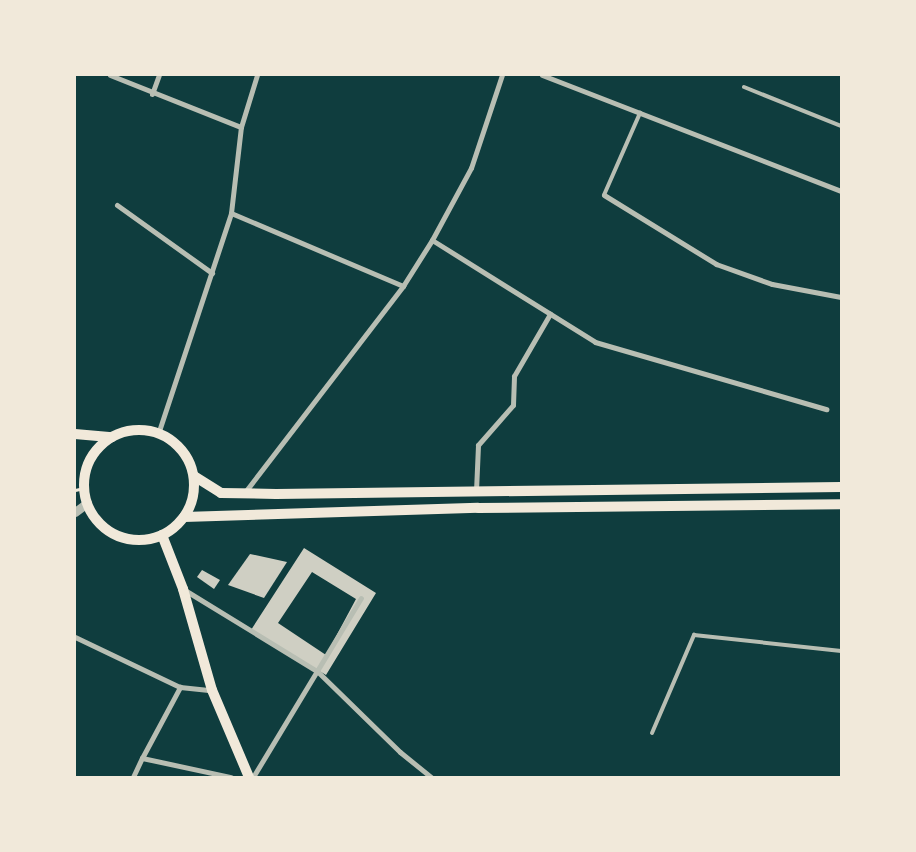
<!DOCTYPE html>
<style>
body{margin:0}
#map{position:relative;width:916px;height:852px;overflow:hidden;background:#0f3d3e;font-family:Commissioner,sans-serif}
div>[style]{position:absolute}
.building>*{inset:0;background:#cfcfc3}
.path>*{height:3px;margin:-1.5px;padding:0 1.5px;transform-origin:1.5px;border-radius:1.5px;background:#f1e9da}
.service>*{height:4px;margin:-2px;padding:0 2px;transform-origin:2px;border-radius:2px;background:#b8beb3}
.minor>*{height:5px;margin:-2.5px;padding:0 2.5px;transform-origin:2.5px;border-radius:2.5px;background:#b8beb3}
.tertiary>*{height:9px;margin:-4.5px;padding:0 4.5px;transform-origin:4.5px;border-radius:4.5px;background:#b8beb3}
.secondary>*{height:10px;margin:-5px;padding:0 5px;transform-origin:5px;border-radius:5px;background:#f1e9da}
.secondary>.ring{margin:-5px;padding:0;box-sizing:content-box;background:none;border:10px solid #f1e9da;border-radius:50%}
span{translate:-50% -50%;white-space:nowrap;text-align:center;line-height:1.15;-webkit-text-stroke:5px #f1e9da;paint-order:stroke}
.frame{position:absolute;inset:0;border:76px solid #f1e9da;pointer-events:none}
</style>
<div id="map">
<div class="building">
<div style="clip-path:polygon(evenodd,304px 548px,376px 593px,326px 675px,251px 630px,304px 548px,312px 572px,356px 599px,326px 655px,278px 623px,312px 572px)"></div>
<div style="clip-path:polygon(250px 554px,287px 562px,264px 598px,228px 585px)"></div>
<div style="clip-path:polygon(202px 570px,220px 580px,214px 589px,197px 577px)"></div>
</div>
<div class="path">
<div style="left:75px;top:490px;width:9px;rotate:-13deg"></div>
</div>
<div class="service">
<div style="left:744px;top:87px;width:105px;rotate:21.9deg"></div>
<div style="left:604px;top:195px;width:90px;rotate:-66.3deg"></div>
<div style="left:652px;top:733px;width:107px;rotate:-66.8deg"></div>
<div style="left:694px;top:635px;width:148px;rotate:6.2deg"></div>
</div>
<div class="minor">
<div style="left:110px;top:75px;width:141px;rotate:21.7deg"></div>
<div style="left:542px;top:75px;width:321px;rotate:21.2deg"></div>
<div style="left:152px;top:94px;width:20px;rotate:-70deg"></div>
<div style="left:604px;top:195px;width:132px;rotate:31.6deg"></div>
<div style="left:716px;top:264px;width:59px;rotate:19.7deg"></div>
<div style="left:772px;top:284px;width:70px;rotate:10.7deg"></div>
<div style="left:117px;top:205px;width:117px;rotate:35.6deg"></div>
<div style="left:231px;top:213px;width:187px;rotate:23deg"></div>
<div style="left:432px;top:240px;width:192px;rotate:32deg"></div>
<div style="left:595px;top:342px;width:241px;rotate:16.2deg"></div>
<div style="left:158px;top:434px;width:233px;rotate:-71.7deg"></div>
<div style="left:231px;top:213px;width:87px;rotate:-83.4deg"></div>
<div style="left:241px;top:127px;width:54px;rotate:-72.9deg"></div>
<div style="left:476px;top:491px;width:46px;rotate:-87.5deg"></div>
<div style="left:478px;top:445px;width:53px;rotate:-48.8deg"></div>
<div style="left:513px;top:405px;width:29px;rotate:-88deg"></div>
<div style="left:514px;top:376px;width:72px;rotate:-59.9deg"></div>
<div style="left:245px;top:492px;width:260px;rotate:-52.5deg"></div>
<div style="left:403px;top:286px;width:54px;rotate:-57.8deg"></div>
<div style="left:432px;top:240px;width:82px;rotate:-61.6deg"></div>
<div style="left:471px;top:168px;width:98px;rotate:-71.6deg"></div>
<div style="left:183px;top:589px;width:157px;rotate:31.5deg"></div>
<div style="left:317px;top:671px;width:116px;rotate:44.3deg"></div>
<div style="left:400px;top:752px;width:40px;rotate:39deg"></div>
<div style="left:75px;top:637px;width:116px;rotate:25.5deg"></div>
<div style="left:180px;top:687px;width:31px;rotate:6deg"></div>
<div style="left:142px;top:758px;width:81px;rotate:-61.8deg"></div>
<div style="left:133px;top:777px;width:21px;rotate:-65deg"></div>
<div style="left:142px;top:758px;width:91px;rotate:12.1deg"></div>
<div style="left:253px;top:777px;width:209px;rotate:-58.9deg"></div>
</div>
<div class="tertiary">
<div style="left:75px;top:512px;width:15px;rotate:-37deg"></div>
</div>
<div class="secondary">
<div class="ring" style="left:84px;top:430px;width:100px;height:100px"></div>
<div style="left:75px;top:434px;width:37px;rotate:5deg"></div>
<div style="left:194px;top:476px;width:32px;rotate:32deg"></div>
<div style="left:221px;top:493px;width:55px;rotate:1deg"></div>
<div style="left:276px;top:494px;width:565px;rotate:-0.71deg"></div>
<div style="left:184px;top:517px;width:294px;rotate:-1.8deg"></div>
<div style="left:478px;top:508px;width:363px;rotate:-0.6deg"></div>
<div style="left:162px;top:535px;width:58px;rotate:68.7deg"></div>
<div style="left:183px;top:589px;width:105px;rotate:74deg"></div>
<div style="left:212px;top:690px;width:95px;rotate:67deg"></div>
</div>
<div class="frame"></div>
</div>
